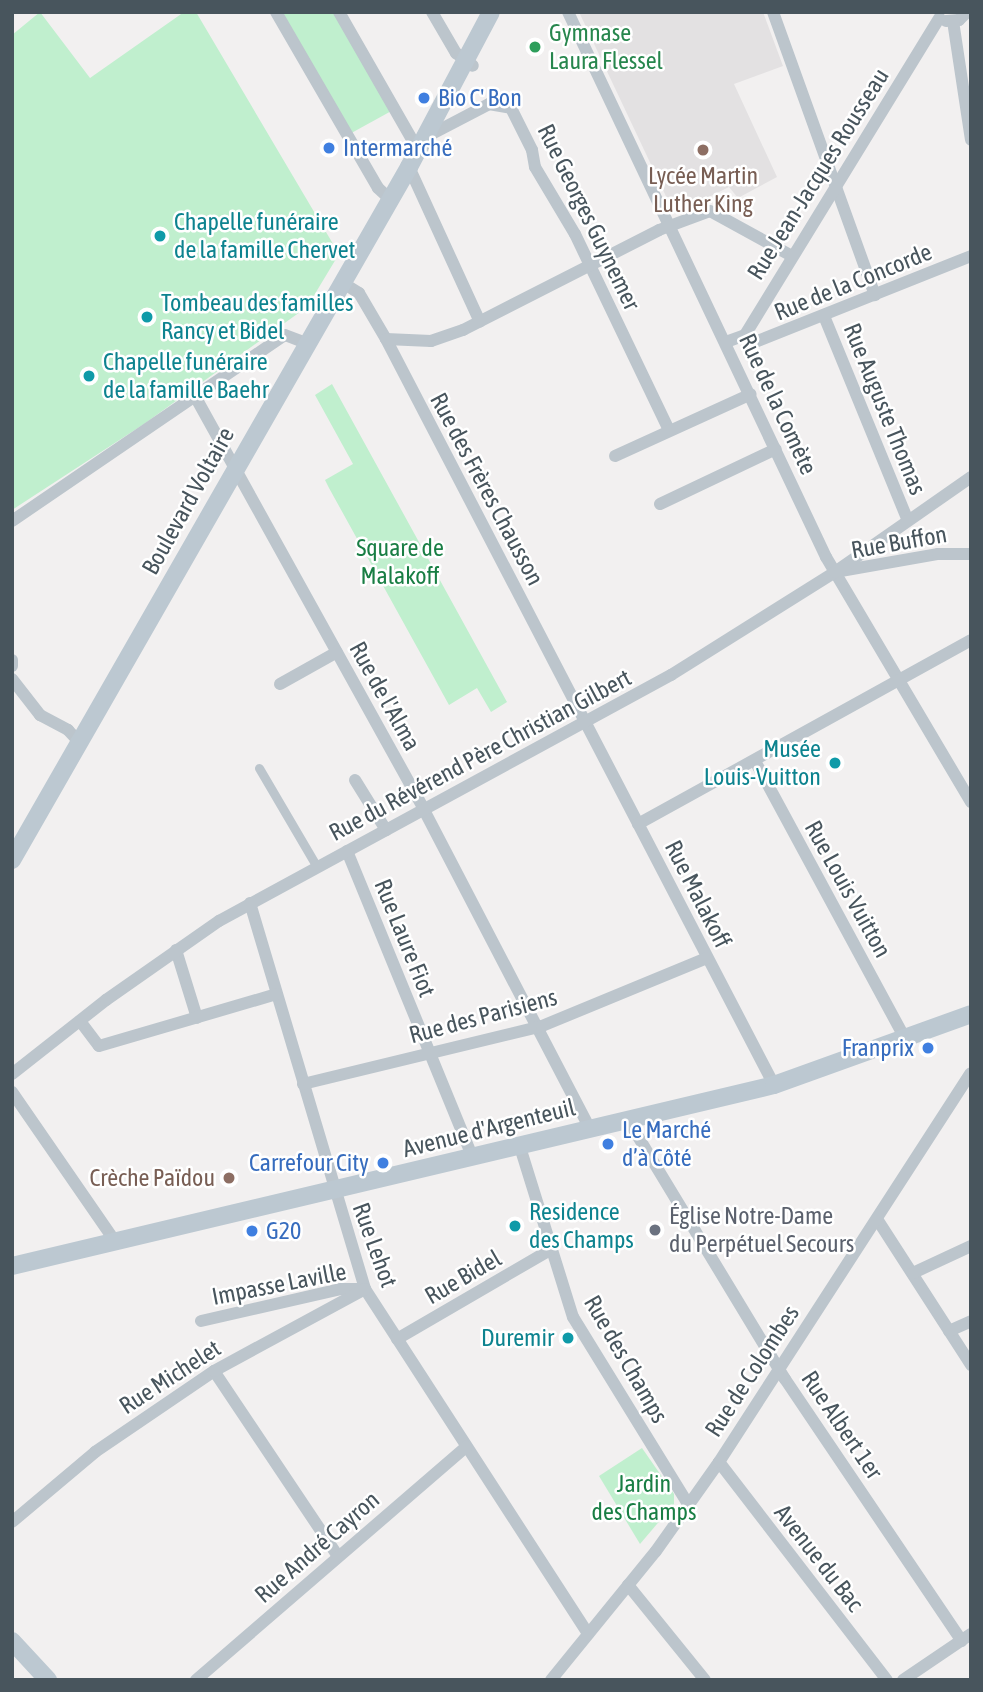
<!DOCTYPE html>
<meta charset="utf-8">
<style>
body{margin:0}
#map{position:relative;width:983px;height:1692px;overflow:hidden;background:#f2f0f0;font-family:"Asap Condensed",sans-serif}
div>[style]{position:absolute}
.education>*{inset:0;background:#e3e1e2}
.green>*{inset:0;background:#c0efce}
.pedestrian>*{height:9px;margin:-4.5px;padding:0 4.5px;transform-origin:4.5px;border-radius:4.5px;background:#bcc5cc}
.minor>*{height:12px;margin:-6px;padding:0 6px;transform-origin:6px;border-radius:6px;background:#bcc5cc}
.secondary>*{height:18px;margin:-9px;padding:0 9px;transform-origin:9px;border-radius:9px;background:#bcc8d1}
.dots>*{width:19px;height:19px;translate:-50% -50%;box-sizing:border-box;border:4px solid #fff;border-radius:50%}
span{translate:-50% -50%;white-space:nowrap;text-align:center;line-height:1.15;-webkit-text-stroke:5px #fff;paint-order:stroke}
.leisure-label{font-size:24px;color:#27864d}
.left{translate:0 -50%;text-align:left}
.shop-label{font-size:24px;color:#366cbe}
.right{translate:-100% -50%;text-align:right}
.street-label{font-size:24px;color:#48555d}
.education-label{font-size:24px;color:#785e54}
.culture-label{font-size:24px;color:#0d838f}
.park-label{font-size:24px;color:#197e44}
.worship-label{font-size:24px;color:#5b616d}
.frame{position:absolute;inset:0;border:14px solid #48555d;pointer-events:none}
</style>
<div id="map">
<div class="education">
<div style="clip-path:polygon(579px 12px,763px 12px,783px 66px,734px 84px,777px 177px,738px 198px,729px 187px,679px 212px,672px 209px)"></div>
</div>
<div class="green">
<div style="clip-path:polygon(40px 12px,90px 78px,184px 12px,196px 12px,339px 254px,307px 307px,144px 424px,12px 510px,12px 35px)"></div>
<div style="clip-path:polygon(276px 12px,339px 12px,395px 109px,346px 136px)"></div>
<div style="clip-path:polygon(332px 384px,507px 702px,491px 712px,477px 688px,449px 705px,329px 488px,325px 480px,353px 464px,315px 395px)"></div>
<div style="clip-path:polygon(642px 1448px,674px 1494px,674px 1504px,640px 1544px,599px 1476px)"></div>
</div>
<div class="pedestrian">
<div style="left:259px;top:768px;width:115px;rotate:59.6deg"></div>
</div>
<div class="minor">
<div style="left:276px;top:12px;width:203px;rotate:59.9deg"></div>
<div style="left:378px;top:188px;width:16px;rotate:43deg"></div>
<div style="left:339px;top:12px;width:159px;rotate:60.2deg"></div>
<div style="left:432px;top:12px;width:48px;rotate:59.7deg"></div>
<div style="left:456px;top:53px;width:21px;rotate:37deg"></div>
<div style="left:568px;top:12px;width:603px;rotate:64.67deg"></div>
<div style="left:826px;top:557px;width:285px;rotate:59.4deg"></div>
<div style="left:773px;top:12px;width:301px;rotate:70.2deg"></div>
<div style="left:946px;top:21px;width:13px;rotate:-4deg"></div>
<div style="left:959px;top:20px;width:11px;rotate:-45deg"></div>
<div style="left:953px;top:21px;width:120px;rotate:81.4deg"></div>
<div style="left:426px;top:137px;width:71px;rotate:-27.6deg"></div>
<div style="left:489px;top:104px;width:22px;rotate:10deg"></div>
<div style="left:511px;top:108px;width:47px;rotate:63.4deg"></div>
<div style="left:532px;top:150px;width:17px;rotate:80deg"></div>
<div style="left:535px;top:167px;width:78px;rotate:59.2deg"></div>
<div style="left:575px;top:234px;width:217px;rotate:64.4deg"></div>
<div style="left:409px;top:167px;width:170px;rotate:65.4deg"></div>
<div style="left:343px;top:283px;width:19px;rotate:32deg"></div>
<div style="left:359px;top:293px;width:53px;rotate:59.6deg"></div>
<div style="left:386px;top:339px;width:841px;rotate:62.52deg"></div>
<div style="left:824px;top:316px;width:218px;rotate:67.7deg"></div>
<div style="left:386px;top:339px;width:45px;rotate:2.5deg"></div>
<div style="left:431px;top:341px;width:34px;rotate:-19deg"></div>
<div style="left:463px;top:330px;width:220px;rotate:-27deg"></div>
<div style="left:659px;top:230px;width:54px;rotate:-20.4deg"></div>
<div style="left:710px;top:211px;width:94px;rotate:28.8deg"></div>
<div style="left:726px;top:342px;width:20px;rotate:-20deg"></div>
<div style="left:745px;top:335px;width:372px;rotate:-58.5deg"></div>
<div style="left:750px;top:344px;width:238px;rotate:-21.7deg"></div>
<div style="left:196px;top:398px;width:471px;rotate:61deg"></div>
<div style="left:424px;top:810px;width:360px;rotate:62.5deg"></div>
<div style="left:615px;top:456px;width:149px;rotate:-24.5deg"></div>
<div style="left:660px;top:504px;width:128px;rotate:-25.4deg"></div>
<div style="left:12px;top:521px;width:330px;rotate:-34.3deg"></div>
<div style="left:285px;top:335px;width:25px;rotate:21deg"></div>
<div style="left:835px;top:572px;width:105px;rotate:-9.9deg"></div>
<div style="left:938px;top:554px;width:33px"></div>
<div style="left:12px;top:660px;width:6px;rotate:90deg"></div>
<div style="left:12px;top:679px;width:46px;rotate:52.1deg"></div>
<div style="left:40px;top:715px;width:32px;rotate:28deg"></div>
<div style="left:68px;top:730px;width:18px;rotate:47deg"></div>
<div style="left:280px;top:684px;width:65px;rotate:-29.3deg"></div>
<div style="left:755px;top:761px;width:315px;rotate:61.6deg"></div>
<div style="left:355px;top:780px;width:59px;rotate:58.2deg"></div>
<div style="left:638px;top:824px;width:380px;rotate:-28.9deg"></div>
<div style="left:347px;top:851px;width:332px;rotate:67.7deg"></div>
<div style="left:250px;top:903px;width:403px;rotate:73.4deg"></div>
<div style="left:365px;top:1289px;width:411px;rotate:57.1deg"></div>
<div style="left:176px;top:950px;width:71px;rotate:72.8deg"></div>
<div style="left:80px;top:1021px;width:31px;rotate:53deg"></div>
<div style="left:99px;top:1046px;width:185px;rotate:-16.3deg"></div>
<div style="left:12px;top:1074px;width:120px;rotate:-38.2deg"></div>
<div style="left:106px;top:1000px;width:138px;rotate:-35deg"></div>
<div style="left:219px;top:921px;width:515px;rotate:-28.56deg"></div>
<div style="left:671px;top:675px;width:194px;rotate:-32.1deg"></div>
<div style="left:835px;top:572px;width:166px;rotate:-34.9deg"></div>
<div style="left:303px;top:1084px;width:246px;rotate:-13.6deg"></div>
<div style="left:542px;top:1026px;width:178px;rotate:-22.4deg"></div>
<div style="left:12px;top:1092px;width:180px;rotate:55.4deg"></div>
<div style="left:628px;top:1120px;width:303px;rotate:58.8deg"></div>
<div style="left:785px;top:1379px;width:316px;rotate:56deg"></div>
<div style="left:520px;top:1147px;width:178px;rotate:72.7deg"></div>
<div style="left:573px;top:1317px;width:220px;rotate:58.4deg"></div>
<div style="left:877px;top:1219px;width:174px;rotate:57.2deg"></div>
<div style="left:913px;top:1273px;width:64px;rotate:-25deg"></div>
<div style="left:201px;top:1321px;width:144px;rotate:-12.9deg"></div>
<div style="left:341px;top:1289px;width:20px"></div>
<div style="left:949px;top:1331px;width:24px;rotate:-24deg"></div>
<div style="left:397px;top:1339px;width:177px;rotate:-30.2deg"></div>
<div style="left:214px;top:1371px;width:223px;rotate:56.2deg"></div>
<div style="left:719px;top:1462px;width:275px;rotate:52.4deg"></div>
<div style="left:12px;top:1522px;width:109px;rotate:-40.1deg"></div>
<div style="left:95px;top:1452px;width:144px;rotate:-34.2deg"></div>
<div style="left:214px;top:1371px;width:172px;rotate:-28.5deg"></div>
<div style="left:628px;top:1585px;width:122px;rotate:51deg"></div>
<div style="left:196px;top:1680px;width:357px;rotate:-40.8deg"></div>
<div style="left:551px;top:1680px;width:166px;rotate:-50.9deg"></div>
<div style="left:656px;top:1551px;width:109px;rotate:-54.7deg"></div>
<div style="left:719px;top:1462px;width:463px;rotate:-57.1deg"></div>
<div style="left:903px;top:1680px;width:82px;rotate:-34.1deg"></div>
</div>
<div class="secondary">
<div style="left:12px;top:860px;width:799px;rotate:-60.19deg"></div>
<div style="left:409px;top:167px;width:175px;rotate:-62.1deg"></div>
<div style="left:12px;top:1266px;width:783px;rotate:-13.36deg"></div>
<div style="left:774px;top:1085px;width:209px;rotate:-19.8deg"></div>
<div style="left:12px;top:1641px;width:53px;rotate:47.3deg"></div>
</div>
<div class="dots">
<div style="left:535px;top:47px;background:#2e9e5b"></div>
<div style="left:424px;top:98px;background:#3f7fe0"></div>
<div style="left:329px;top:148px;background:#3f7fe0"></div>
<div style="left:703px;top:150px;background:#8d6e63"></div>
<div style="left:160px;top:236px;background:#0f9aa8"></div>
<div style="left:147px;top:317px;background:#0f9aa8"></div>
<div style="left:89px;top:376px;background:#0f9aa8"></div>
<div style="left:835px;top:763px;background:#0f9aa8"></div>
<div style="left:928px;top:1048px;background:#3f7fe0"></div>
<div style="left:608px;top:1144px;background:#3f7fe0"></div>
<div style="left:383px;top:1163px;background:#3f7fe0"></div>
<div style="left:229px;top:1178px;background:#8d6e63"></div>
<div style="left:515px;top:1226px;background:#0f9aa8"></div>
<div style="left:655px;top:1230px;background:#6b7280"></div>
<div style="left:252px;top:1231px;background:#3f7fe0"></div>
<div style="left:568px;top:1338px;background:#0f9aa8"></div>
</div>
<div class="leisure-label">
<span class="left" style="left:549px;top:47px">Gymnase<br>Laura Flessel</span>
</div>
<div class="shop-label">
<span class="left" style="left:438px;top:98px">Bio C' Bon</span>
<span class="left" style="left:343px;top:148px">Intermarché</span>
<span class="right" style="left:914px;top:1048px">Franprix</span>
<span class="left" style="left:622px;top:1144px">Le Marché<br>d’à Côté</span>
<span class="right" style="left:369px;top:1163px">Carrefour City</span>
<span class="left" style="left:266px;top:1231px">G20</span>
</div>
<div class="street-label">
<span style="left:818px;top:174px;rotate:-58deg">Rue Jean-Jacques Rousseau</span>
<span style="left:589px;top:217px;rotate:64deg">Rue Georges Guynemer</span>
<span style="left:853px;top:282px;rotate:-22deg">Rue de la Concorde</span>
<span style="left:778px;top:404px;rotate:65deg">Rue de la Comète</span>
<span style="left:885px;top:409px;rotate:68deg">Rue Auguste Thomas</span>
<span style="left:487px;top:489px;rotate:62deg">Rue des Frères Chausson</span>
<span style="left:188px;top:501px;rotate:-61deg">Boulevard Voltaire</span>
<span style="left:899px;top:542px;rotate:-10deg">Rue Buffon</span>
<span style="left:385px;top:696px;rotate:61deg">Rue de l'Alma</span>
<span style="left:480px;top:755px;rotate:-28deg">Rue du Révérend Père Christian Gilbert</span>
<span style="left:848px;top:889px;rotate:61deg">Rue Louis Vuitton</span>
<span style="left:698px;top:894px;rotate:63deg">Rue Malakoff</span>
<span style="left:405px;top:938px;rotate:68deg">Rue Laure Fiot</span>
<span style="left:483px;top:1016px;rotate:-15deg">Rue des Parisiens</span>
<span style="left:489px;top:1128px;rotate:-14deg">Avenue d'Argenteuil</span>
<span style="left:375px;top:1245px;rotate:70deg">Rue Lehot</span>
<span style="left:463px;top:1277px;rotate:-30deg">Rue Bidel</span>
<span style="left:279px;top:1284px;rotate:-11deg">Impasse Laville</span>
<span style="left:626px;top:1359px;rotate:60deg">Rue des Champs</span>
<span style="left:752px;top:1371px;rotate:-57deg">Rue de Colombes</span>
<span style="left:170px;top:1377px;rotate:-33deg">Rue Michelet</span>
<span style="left:842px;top:1425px;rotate:56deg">Rue Albert 1er</span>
<span style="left:317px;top:1547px;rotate:-41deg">Rue André Cayron</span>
<span style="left:819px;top:1558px;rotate:52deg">Avenue du Bac</span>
</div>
<div class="education-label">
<span style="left:703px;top:190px">Lycée Martin<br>Luther King</span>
<span class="right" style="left:215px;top:1178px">Crèche Païdou</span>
</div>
<div class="culture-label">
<span class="left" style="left:174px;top:236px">Chapelle funéraire<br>de la famille Chervet</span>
<span class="left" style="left:161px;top:317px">Tombeau des familles<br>Rancy et Bidel</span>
<span class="left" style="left:103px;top:376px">Chapelle funéraire<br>de la famille Baehr</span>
<span class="right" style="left:821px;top:763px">Musée<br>Louis-Vuitton</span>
<span class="left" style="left:529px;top:1226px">Residence<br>des Champs</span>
<span class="right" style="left:554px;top:1338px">Duremir</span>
</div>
<div class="park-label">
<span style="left:400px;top:562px">Square de<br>Malakoff</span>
<span style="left:644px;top:1498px">Jardin<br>des Champs</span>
</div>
<div class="worship-label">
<span class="left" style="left:669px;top:1230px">Église Notre-Dame<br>du Perpétuel Secours</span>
</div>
<div class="frame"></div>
</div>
